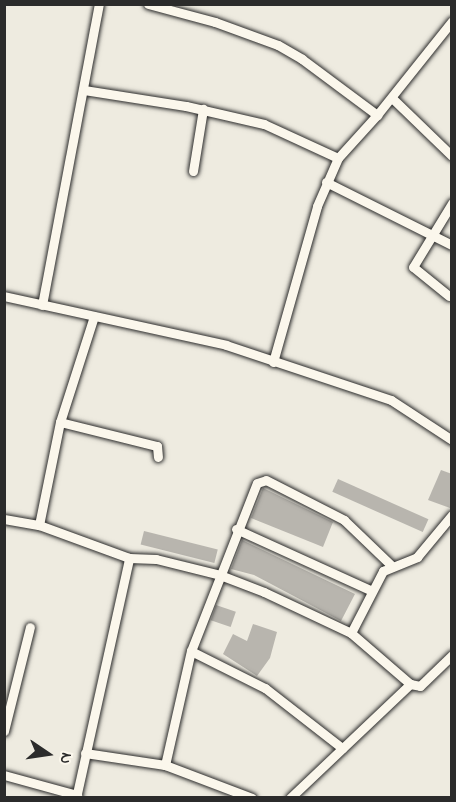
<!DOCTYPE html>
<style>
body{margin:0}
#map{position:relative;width:456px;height:802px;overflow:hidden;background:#eeebe0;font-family:"Indie Flower",sans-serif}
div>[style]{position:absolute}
.building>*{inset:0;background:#b8b5ae;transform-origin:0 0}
.roads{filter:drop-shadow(0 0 2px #2b2b2b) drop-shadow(0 0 2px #2b2b2b)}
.minor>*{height:9px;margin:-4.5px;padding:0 4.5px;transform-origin:4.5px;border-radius:4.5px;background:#fbf7ec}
span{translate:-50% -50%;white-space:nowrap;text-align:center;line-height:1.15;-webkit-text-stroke:4.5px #fbf7ec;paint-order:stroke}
.frame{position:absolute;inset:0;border:6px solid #2b2b2b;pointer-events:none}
.north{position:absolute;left:18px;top:724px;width:60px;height:60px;-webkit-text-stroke:4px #fbf7ec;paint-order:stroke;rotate:103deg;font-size:16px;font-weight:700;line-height:24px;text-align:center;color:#2b2b2b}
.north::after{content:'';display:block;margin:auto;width:21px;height:27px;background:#2b2b2b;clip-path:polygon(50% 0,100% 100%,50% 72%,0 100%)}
</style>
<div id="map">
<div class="building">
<div style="clip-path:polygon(441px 470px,452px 474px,450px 508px,428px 500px)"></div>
<div style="left:338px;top:479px;width:99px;height:14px;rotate:24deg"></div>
<div style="clip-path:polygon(263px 488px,333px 522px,323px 547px,251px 518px)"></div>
<div style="left:144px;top:531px;width:76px;height:14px;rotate:14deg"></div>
<div style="clip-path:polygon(242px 540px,355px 594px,341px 621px,254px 575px,231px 569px)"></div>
<div style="left:216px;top:605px;width:21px;height:16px;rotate:19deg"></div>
<div style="clip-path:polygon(253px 624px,277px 632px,270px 658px,257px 676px,223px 654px,233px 634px,247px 641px)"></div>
</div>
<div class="roads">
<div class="minor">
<div style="left:148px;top:4px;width:69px;rotate:15deg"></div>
<div style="left:215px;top:22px;width:67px;rotate:20.1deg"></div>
<div style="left:278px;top:45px;width:28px;rotate:30deg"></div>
<div style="left:302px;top:59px;width:94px;rotate:36.7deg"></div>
<div style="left:84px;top:90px;width:103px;rotate:8.9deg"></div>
<div style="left:186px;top:106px;width:80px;rotate:13deg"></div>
<div style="left:264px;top:124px;width:81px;rotate:24.7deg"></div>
<div style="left:392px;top:98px;width:83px;rotate:44deg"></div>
<div style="left:193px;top:171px;width:63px;rotate:-80.8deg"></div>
<div style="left:326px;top:182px;width:141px;rotate:26.6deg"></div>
<div style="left:4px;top:296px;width:227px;rotate:12.4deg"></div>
<div style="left:226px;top:345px;width:174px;rotate:18.4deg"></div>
<div style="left:391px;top:400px;width:73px;rotate:33.3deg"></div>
<div style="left:449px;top:296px;width:46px;rotate:-141.1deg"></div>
<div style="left:413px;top:267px;width:75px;rotate:-58.6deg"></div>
<div style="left:42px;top:305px;width:306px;rotate:-79.3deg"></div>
<div style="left:273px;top:362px;width:162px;rotate:-74.2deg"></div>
<div style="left:317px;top:206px;width:52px;rotate:-66.4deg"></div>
<div style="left:338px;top:158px;width:58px;rotate:-47.8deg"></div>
<div style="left:377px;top:115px;width:120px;rotate:-51.4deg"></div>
<div style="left:60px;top:422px;width:100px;rotate:13.9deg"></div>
<div style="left:157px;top:446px;width:11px;rotate:85deg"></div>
<div style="left:4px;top:519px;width:36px;rotate:10deg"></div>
<div style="left:39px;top:525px;width:96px;rotate:20.1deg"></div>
<div style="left:129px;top:558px;width:27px;rotate:2deg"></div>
<div style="left:156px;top:559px;width:66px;rotate:14deg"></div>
<div style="left:220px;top:575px;width:47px;rotate:21.1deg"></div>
<div style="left:264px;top:592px;width:96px;rotate:25.2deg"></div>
<div style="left:351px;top:633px;width:78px;rotate:40.8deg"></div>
<div style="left:410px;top:684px;width:10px;rotate:11deg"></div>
<div style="left:420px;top:686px;width:45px;rotate:-44.1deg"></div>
<div style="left:39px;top:525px;width:105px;rotate:-78.5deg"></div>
<div style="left:60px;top:422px;width:111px;rotate:-72.2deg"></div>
<div style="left:236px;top:529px;width:147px;rotate:24.5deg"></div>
<div style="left:351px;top:633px;width:70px;rotate:-62.7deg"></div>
<div style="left:383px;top:571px;width:37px;rotate:-22deg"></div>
<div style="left:417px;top:557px;width:55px;rotate:-50.2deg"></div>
<div style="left:191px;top:651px;width:83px;rotate:26.6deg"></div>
<div style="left:265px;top:688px;width:98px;rotate:37.9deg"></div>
<div style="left:4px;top:731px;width:107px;rotate:-76deg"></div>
<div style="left:85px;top:753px;width:81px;rotate:8.5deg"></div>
<div style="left:165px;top:765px;width:93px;rotate:20.8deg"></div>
<div style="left:165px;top:765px;width:117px;rotate:-77.2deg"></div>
<div style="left:191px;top:651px;width:180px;rotate:-68.6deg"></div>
<div style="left:257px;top:483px;width:9px;rotate:-18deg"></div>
<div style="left:266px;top:480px;width:88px;rotate:27.1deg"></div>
<div style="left:344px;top:520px;width:66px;rotate:43.8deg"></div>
<div style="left:4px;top:775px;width:76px;rotate:15.3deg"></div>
<div style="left:76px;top:798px;width:246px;rotate:-77.5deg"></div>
<div style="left:290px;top:798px;width:166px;rotate:-43.5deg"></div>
</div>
</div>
<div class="frame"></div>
<div class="north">N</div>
</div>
